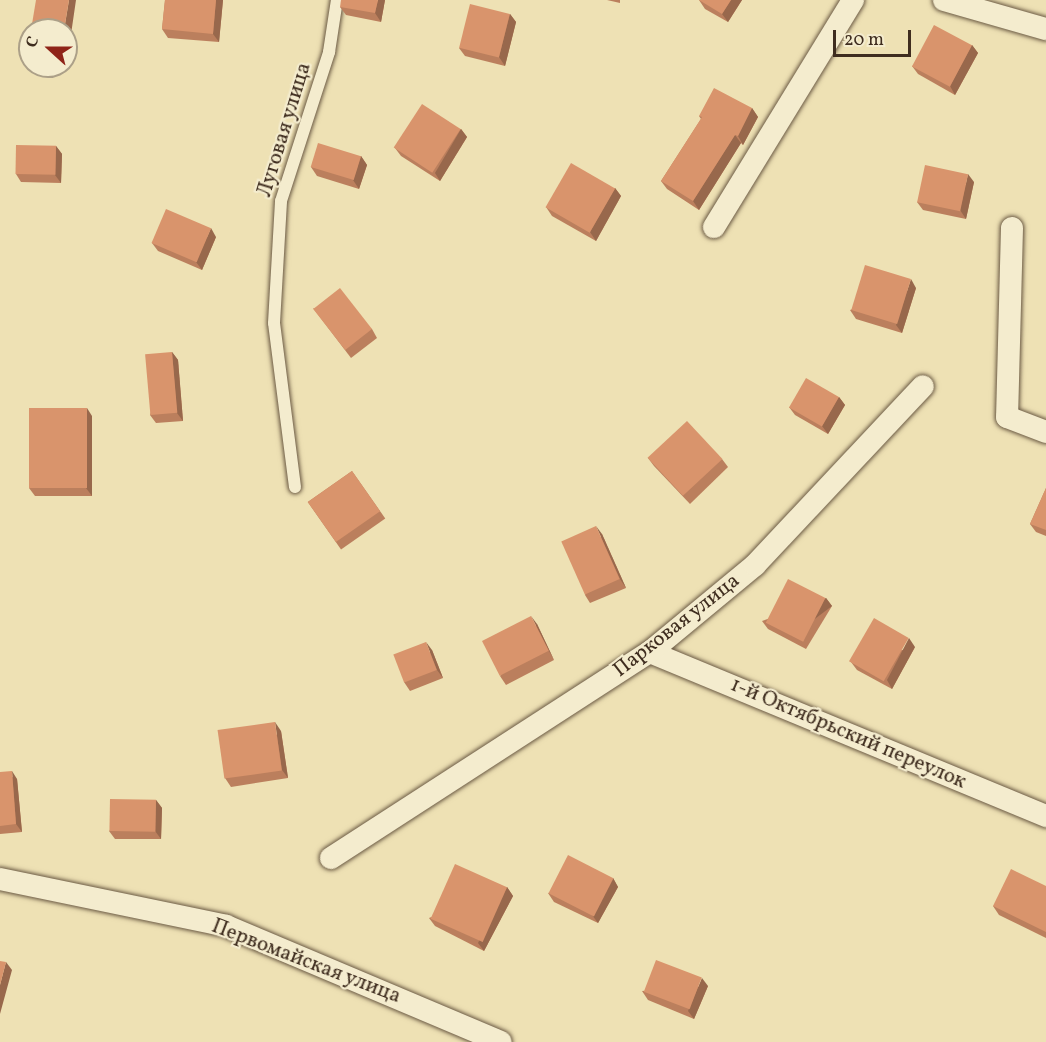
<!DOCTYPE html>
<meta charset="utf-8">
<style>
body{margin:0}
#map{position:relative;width:1046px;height:1042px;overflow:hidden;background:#eee1b4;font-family:Vollkorn,serif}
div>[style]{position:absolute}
.roads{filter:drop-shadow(0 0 2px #6b5a44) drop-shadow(0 0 2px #6b5a44)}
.lane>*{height:12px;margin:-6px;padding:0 6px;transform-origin:6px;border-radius:6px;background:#f4ecce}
.street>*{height:22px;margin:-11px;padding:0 11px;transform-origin:11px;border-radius:11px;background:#f4ecce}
.wall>*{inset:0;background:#bb7f5d;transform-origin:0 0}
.shaded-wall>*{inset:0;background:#98684c;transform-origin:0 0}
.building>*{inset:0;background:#d9946c;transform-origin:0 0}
span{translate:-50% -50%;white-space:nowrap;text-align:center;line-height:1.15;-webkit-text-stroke:4.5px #f4ecce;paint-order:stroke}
.street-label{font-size:21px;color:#3f2d1f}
.north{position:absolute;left:18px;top:18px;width:60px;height:60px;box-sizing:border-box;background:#f4ecce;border:2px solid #aca088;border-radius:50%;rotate:291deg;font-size:16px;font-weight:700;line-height:24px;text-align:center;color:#3f2d1f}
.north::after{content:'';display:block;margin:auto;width:21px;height:27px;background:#8f2418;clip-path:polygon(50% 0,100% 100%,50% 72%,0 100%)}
.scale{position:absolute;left:833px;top:30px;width:78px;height:27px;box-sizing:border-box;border:3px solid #3f2d1f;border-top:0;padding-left:8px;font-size:18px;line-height:21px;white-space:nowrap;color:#3f2d1f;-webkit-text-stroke:4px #f4ecce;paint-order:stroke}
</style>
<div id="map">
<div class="roads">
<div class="lane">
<div style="left:295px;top:487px;width:165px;rotate:-97.3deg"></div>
<div style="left:274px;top:323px;width:122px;rotate:-86.7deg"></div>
<div style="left:281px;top:201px;width:157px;rotate:-72.1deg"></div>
<div style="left:329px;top:52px;width:53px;rotate:-81.3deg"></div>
</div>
<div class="street">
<div style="left:944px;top:0;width:106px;rotate:15.9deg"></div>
<div style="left:714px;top:227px;width:266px;rotate:-58.5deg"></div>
<div style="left:1012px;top:228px;width:189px;rotate:91.5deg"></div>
<div style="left:1007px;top:417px;width:42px;rotate:21deg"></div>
<div style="left:650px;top:652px;width:429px;rotate:22.5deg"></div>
<div style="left:331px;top:858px;width:380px;rotate:-32.9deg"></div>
<div style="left:650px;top:652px;width:136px;rotate:-39.6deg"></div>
<div style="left:755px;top:565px;width:245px;rotate:-46.8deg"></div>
<div style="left:0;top:879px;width:231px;rotate:11.7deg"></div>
<div style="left:226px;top:926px;width:298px;rotate:22.9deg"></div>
</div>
</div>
<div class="wall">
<div style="clip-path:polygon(165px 0,223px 0,219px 42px,168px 38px,162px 29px)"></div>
<div style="clip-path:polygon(385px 0,381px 22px,346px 15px,340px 7px)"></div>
<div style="clip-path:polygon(607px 0,620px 0,620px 3px)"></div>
<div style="clip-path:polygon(699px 0,742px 0,728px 22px,705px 9px)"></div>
<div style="clip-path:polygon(510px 14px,516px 22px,505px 66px,465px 56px,459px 48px)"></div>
<div style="clip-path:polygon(972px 45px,978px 53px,955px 95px,918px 74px,912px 66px)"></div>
<div style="clip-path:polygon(752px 108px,758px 117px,743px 145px,741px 143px,699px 210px,667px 189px,661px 181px,701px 119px,699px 116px)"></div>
<div style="clip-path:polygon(461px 129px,467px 137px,440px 181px,401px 156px,395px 148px)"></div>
<div style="clip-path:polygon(56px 146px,62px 154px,61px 183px,21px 182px,16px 174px)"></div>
<div style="clip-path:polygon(361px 156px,367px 165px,359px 189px,317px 176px,311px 167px)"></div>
<div style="clip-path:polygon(974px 182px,966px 219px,923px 210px,917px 202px)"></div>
<div style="clip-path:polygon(615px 188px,621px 196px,596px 241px,552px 216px,546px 207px)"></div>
<div style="clip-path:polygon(216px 237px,202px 270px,158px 251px,152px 243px)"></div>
<div style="clip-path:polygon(916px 288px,902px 333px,856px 319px,850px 310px)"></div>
<div style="clip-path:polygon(313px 308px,372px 329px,377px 338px,351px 358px)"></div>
<div style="clip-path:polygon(172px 352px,178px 360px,183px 421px,156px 423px,150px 415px)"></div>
<div style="clip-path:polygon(839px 397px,845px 405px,828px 434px,795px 415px,789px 407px)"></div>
<div style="clip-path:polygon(92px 416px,92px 496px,35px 496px,29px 488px)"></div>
<div style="clip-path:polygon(648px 458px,722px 459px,728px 467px,690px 504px,654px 466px)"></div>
<div style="left:352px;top:471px;width:58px;height:54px;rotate:55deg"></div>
<div style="clip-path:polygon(1046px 488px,1046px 536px,1036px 532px,1030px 524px)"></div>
<div style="clip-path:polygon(602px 534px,626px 588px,590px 603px,585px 595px)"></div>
<div style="clip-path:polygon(826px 598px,832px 606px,806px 649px,768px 629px,762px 621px)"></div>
<div style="clip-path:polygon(537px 624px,554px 660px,506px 685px,500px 676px)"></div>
<div style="clip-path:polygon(915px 647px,892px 689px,857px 670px,851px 662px)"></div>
<div style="clip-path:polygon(432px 650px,443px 678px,410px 691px,404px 682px)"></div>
<div style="clip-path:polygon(281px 731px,288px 778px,231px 787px,225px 778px)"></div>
<div style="clip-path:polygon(0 772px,17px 779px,22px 832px,0 834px)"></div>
<div style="clip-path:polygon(156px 800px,162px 808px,161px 839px,115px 839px,109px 831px)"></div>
<div style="clip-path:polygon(613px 878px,618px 887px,598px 923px,554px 902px,548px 893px)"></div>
<div style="clip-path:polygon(1046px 886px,1046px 938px,999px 915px,993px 906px)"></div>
<div style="clip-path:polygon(507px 887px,513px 896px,484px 951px,435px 926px,429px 918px)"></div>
<div style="clip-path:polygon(708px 986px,694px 1019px,648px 1000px,642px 991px)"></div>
</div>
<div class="shaded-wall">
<div style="clip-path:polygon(69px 0,76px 0,69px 48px,66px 44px,66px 30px,64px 30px)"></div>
<div style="clip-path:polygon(216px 0,223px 0,219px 42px,213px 34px)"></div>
<div style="clip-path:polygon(378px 0,385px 0,381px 22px,375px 13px)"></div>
<div style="clip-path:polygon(731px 0,742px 0,728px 22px,722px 14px)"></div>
<div style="clip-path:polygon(510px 14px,516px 22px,505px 66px,499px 57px)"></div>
<div style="clip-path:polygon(972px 45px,978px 53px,955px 95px,950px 86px)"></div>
<div style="clip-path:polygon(752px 108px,758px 117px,743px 145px,738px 136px)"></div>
<div style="clip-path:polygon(461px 129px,467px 137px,440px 181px,435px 173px)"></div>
<div style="clip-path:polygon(735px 135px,741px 143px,699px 210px,693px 201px)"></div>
<div style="clip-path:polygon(56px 146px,62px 154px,61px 183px,55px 175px)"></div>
<div style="clip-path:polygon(361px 156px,367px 165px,359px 189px,353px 180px)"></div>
<div style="clip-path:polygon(968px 174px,974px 182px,966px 219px,960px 210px)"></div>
<div style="clip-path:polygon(615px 188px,621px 196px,596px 241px,590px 232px)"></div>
<div style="clip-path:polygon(211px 228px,216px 237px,202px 270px,196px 262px)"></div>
<div style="clip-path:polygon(911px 279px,916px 288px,902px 333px,896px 325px)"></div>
<div style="clip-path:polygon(172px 352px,178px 360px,183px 421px,177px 413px)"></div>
<div style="clip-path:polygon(839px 397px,845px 405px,828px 434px,822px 426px)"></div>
<div style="clip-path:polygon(87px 408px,92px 416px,92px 496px,86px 488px)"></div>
<div style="clip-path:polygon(596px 526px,602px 534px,626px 588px,620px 579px)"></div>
<div style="left:826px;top:598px;width:10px;height:50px;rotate:53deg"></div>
<div style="clip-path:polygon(531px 616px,537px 624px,554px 660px,549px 651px)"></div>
<div style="clip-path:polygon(909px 638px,915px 647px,892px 689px,887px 680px)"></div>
<div style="clip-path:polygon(426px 642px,432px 650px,443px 678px,437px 670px)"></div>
<div style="clip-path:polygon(275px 722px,281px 731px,288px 778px,282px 770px)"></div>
<div style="clip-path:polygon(12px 771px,17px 779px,22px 832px,16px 824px)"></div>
<div style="clip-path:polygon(156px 800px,162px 808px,161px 839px,155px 831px)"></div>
<div style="clip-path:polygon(613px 878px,618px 887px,598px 923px,592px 915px)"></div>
<div style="clip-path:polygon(507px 887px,513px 896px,484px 951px,478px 943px)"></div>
<div style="clip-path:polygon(6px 962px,12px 970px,0 1014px,0 985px)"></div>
<div style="clip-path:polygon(702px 978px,708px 986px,694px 1019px,688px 1011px)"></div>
</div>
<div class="building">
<div style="clip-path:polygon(36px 0,69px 0,64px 30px,31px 30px)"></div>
<div style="clip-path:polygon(165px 0,216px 0,213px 34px,162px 29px)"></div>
<div style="clip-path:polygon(341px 0,378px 0,375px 13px,340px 7px)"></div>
<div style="clip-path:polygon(699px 0,731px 0,722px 14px)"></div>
<div style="left:470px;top:4px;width:41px;height:45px;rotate:14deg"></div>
<div style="left:934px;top:25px;width:43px;height:47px;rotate:28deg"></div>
<div style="clip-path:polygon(714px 88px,752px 108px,738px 136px,735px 135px,693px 201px,661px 181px,702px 117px,699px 116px)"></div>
<div style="left:422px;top:104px;width:46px;height:52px;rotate:33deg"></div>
<div style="left:318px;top:143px;width:45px;height:25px;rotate:17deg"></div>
<div style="left:16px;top:145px;width:40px;height:29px;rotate:1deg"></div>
<div style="left:571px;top:163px;width:51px;height:51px;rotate:30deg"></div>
<div style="left:925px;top:165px;width:44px;height:38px;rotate:12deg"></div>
<div style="left:166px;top:209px;width:49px;height:37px;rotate:23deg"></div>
<div style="left:865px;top:265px;width:48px;height:47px;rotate:17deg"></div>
<div style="left:340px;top:288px;width:52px;height:34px;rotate:52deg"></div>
<div style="left:172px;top:352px;width:61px;height:27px;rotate:85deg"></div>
<div style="left:806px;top:378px;width:38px;height:34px;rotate:30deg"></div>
<div style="left:29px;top:408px;width:58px;height:80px"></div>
<div style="left:687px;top:421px;width:52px;height:54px;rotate:47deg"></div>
<div style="left:352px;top:471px;width:49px;height:54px;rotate:55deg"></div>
<div style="clip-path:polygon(1046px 488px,1046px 530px,1030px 524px)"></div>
<div style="left:596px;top:526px;width:58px;height:38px;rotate:66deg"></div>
<div style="left:788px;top:579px;width:42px;height:49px;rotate:27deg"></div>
<div style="left:531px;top:616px;width:39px;height:55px;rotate:63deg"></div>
<div style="left:874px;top:618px;width:40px;height:50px;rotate:30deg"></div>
<div style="left:426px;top:642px;width:30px;height:35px;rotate:69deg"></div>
<div style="left:275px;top:722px;width:49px;height:58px;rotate:82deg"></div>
<div style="clip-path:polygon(12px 771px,16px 824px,0 826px,0 772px)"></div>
<div style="left:110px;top:799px;width:46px;height:32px;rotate:1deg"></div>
<div style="left:568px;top:855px;width:51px;height:43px;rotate:27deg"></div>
<div style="left:455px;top:864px;width:57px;height:60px;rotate:24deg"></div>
<div style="clip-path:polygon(1011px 869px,1046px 886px,1046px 932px,993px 906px)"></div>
<div style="left:656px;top:960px;width:49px;height:34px;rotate:21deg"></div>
<div style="clip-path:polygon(0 961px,6px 962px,0 985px)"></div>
</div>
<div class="street-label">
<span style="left:285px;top:130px;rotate:-73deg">Луговая улица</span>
<span style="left:677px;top:626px;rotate:-38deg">Парковая улица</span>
<span style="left:848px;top:734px;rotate:23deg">1-й Октябрьский переулок</span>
<span style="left:306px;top:962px;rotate:21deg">Первомайская улица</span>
</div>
<div class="north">С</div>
<div class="scale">20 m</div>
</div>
